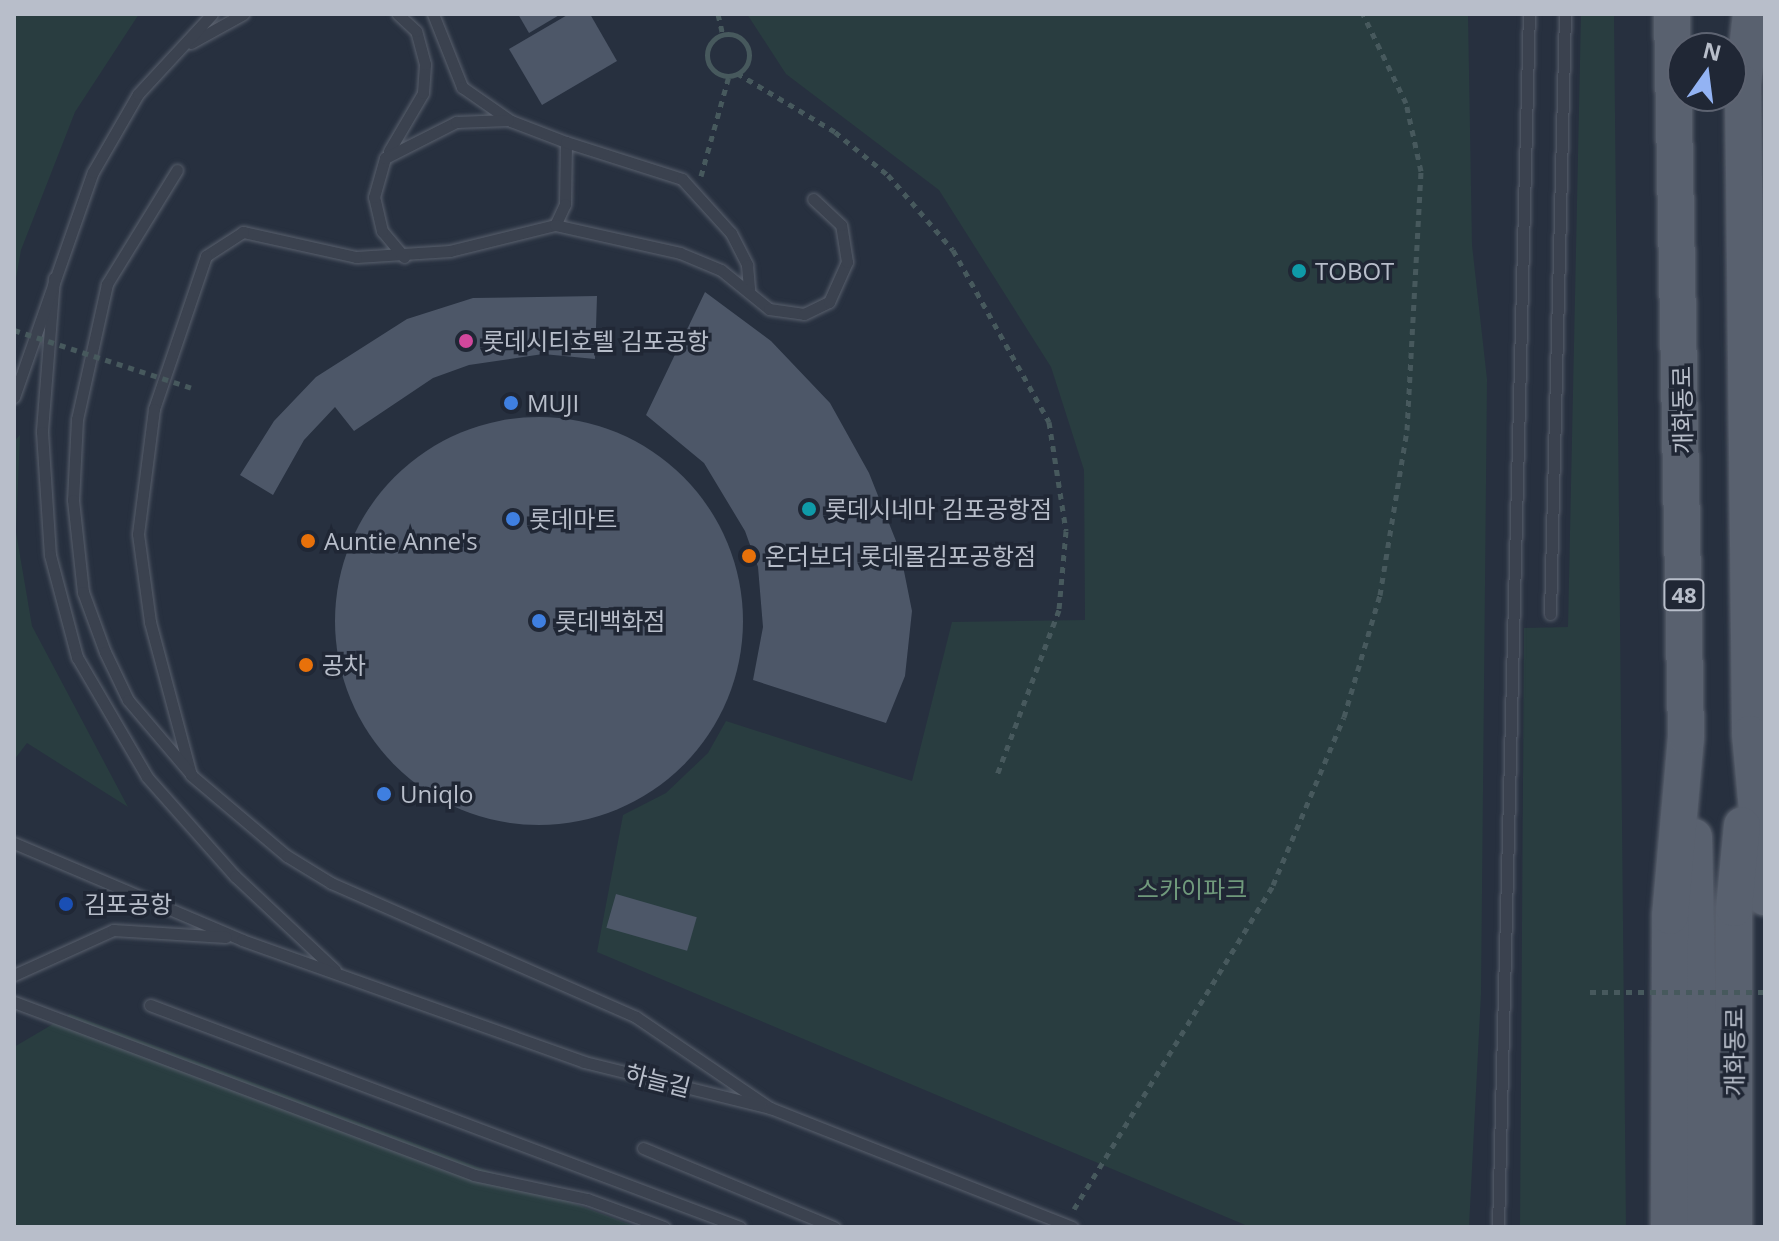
<!DOCTYPE html>
<meta charset="utf-8">
<style>
body{margin:0}
#map{position:relative;width:1779px;height:1241px;overflow:hidden;background:#27303f;font-family:"Open Sans","Noto Sans KR",sans-serif}
div>[style]{position:absolute}
.green>*{inset:0;background:#293d40}
.building>*{inset:0;background:#4d5768;transform-origin:0 0}
.round{border-radius:50%}
.path>*{height:5px;margin-top:-2.5px;transform-origin:0;background:repeating-linear-gradient(90deg,#47595d 0 6px,transparent 0 12px)}
.path>.ring{margin:-2.5px;padding:0;box-sizing:content-box;background:none;border:5px solid #47595d;border-radius:50%}
.roads{filter:drop-shadow(0 0 2px #59606d) drop-shadow(0 0 2px #59606d)}
.service>*{height:11px;margin:-5.5px;padding:0 5.5px;transform-origin:5.5px;border-radius:5.5px;background:#3b424f}
.primary>*{height:36px;margin:-18px;padding:0 18px;transform-origin:18px;border-radius:18px;background:#59616f}
.path-bridge>*{height:5px;margin-top:-2.5px;transform-origin:0;background:repeating-linear-gradient(90deg,#47595d 0 6px,transparent 0 12px)}
.dots>*{width:22px;height:22px;translate:-50% -50%;box-sizing:border-box;border:4px solid #202735;border-radius:50%}
span{translate:-50% -50%;white-space:nowrap;text-align:center;line-height:1.15;-webkit-text-stroke:7px #202735;paint-order:stroke}
.shield-label span{padding:2px 6px;background:#202735;border:2px solid;border-radius:6px;-webkit-text-stroke-width:0}
.shield-label{font-size:22px;color:#b8beca;font-weight:700}
.poi-label{font-size:24px;color:#b8beca}
.left{translate:0 -50%;text-align:left}
.street-label{font-size:24px;color:#b8beca}
.park-label{font-size:24px;color:#709a7c}
.frame{position:absolute;inset:0;border:16px solid #b8beca;pointer-events:none}
.north{position:absolute;left:1667px;top:32px;width:80px;height:80px;box-sizing:border-box;background:#202735;border:2px solid #5d6371;border-radius:50%;rotate:14deg;font-size:22px;font-weight:700;line-height:32px;text-align:center;color:#b8beca}
.north::after{content:'';display:block;margin:auto;width:28px;height:36px;background:#93b3f3;clip-path:polygon(50% 0,100% 100%,50% 72%,0 100%)}
</style>
<div id="map">
<div class="green">
<div style="clip-path:polygon(14px 14px,139px 14px,75px 112px,21px 250px,14px 290px)"></div>
<div style="clip-path:polygon(747px 14px,1468px 14px,1472px 245px,1487px 379px,1481px 994px,1469px 1227px,1250px 1227px,597px 952px,623px 815px,666px 793px,708px 753px,726px 721px,912px 781px,952px 622px,1085px 620px,1084px 470px,1051px 367px,939px 190px,786px 74px)"></div>
<div style="clip-path:polygon(1581px 14px,1614px 14px,1626px 1227px,1520px 1227px,1524px 628px,1568px 627px)"></div>
<div style="clip-path:polygon(20px 435px,16px 532px,32px 626px,128px 807px,27px 743px,14px 760px,14px 441px)"></div>
<div style="clip-path:polygon(70px 1014px,637px 1227px,14px 1227px,14px 1047px)"></div>
</div>
<div class="building">
<div style="clip-path:polygon(518px 14px,561px 14px,529px 33px)"></div>
<div style="clip-path:polygon(569px 14px,590px 14px,617px 61px,542px 105px,509px 49px)"></div>
<div style="clip-path:polygon(705px 292px,771px 341px,830px 403px,869px 473px,900px 551px,912px 611px,905px 676px,886px 723px,753px 680px,763px 627px,758px 567px,745px 531px,704px 463px,646px 415px)"></div>
<div style="clip-path:polygon(597px 296px,595px 359px,543px 354px,469px 365px,433px 378px,354px 431px,335px 407px,304px 440px,273px 495px,240px 475px,274px 421px,316px 377px,407px 319px,473px 298px)"></div>
<div class="round" style="left:335px;top:417px;width:408px;height:408px"></div>
<div style="left:616px;top:894px;width:84px;height:35px;rotate:16deg"></div>
</div>
<div class="path">
<div style="left:718px;top:14px;width:23px;rotate:77deg"></div>
<div class="ring" style="left:707px;top:34px;width:37px;height:37px"></div>
<div style="left:737px;top:73px;width:114px;rotate:31deg"></div>
<div style="left:835px;top:132px;width:68px;rotate:39.1deg"></div>
<div style="left:888px;top:175px;width:99px;rotate:49.1deg"></div>
<div style="left:953px;top:250px;width:197px;rotate:60.8deg"></div>
<div style="left:1049px;top:422px;width:110px;rotate:81.1deg"></div>
<div style="left:1066px;top:531px;width:79px;rotate:95.1deg"></div>
<div style="left:1059px;top:610px;width:179px;rotate:110.6deg"></div>
<div style="left:701px;top:176px;width:104px;rotate:-74.4deg"></div>
<div style="left:1074px;top:1209px;width:380px;rotate:-58.4deg"></div>
<div style="left:1273px;top:885px;width:182px;rotate:-67.1deg"></div>
<div style="left:1344px;top:717px;width:127px;rotate:-73.6deg"></div>
<div style="left:1380px;top:595px;width:167px;rotate:-80.7deg"></div>
<div style="left:1407px;top:430px;width:259px;rotate:-86.9deg"></div>
<div style="left:1421px;top:171px;width:70px;rotate:-102.4deg"></div>
<div style="left:1406px;top:103px;width:99px;rotate:-115.8deg"></div>
</div>
<div class="roads">
<div class="service">
<div style="left:433px;top:14px;width:79px;rotate:68.3deg"></div>
<div style="left:462px;top:87px;width:60px;rotate:34.8deg"></div>
<div style="left:511px;top:121px;width:59px;rotate:20.9deg"></div>
<div style="left:566px;top:142px;width:62px;rotate:90.9deg"></div>
<div style="left:565px;top:204px;width:23px;rotate:115deg"></div>
<div style="left:555px;top:225px;width:108px;rotate:166.1deg"></div>
<div style="left:450px;top:251px;width:94px;rotate:176.3deg"></div>
<div style="left:356px;top:257px;width:116px;rotate:-167.5deg"></div>
<div style="left:243px;top:232px;width:44px;rotate:147deg"></div>
<div style="left:206px;top:256px;width:162px;rotate:108.8deg"></div>
<div style="left:154px;top:409px;width:126px;rotate:97.3deg"></div>
<div style="left:138px;top:534px;width:89px;rotate:82.2deg"></div>
<div style="left:150px;top:622px;width:158px;rotate:75deg"></div>
<div style="left:191px;top:775px;width:126px;rotate:40.2deg"></div>
<div style="left:287px;top:856px;width:52px;rotate:31.5deg"></div>
<div style="left:331px;top:883px;width:333px;rotate:23.7deg"></div>
<div style="left:636px;top:1017px;width:162px;rotate:34.2deg"></div>
<div style="left:191px;top:43px;width:60px;rotate:-29.1deg"></div>
<div style="left:566px;top:142px;width:122px;rotate:17.7deg"></div>
<div style="left:682px;top:179px;width:73px;rotate:47.8deg"></div>
<div style="left:731px;top:233px;width:36px;rotate:63deg"></div>
<div style="left:747px;top:265px;width:25px;rotate:85deg"></div>
<div style="left:389px;top:151px;width:67px;rotate:-59.6deg"></div>
<div style="left:423px;top:93px;width:29px;rotate:-86deg"></div>
<div style="left:425px;top:64px;width:34px;rotate:-105deg"></div>
<div style="left:416px;top:31px;width:25px;rotate:-137deg"></div>
<div style="left:177px;top:170px;width:134px;rotate:121.6deg"></div>
<div style="left:107px;top:284px;width:138px;rotate:102.5deg"></div>
<div style="left:77px;top:419px;width:81px;rotate:92.8deg"></div>
<div style="left:73px;top:500px;width:93px;rotate:83.8deg"></div>
<div style="left:83px;top:592px;width:64px;rotate:69.9deg"></div>
<div style="left:105px;top:652px;width:53px;rotate:64.4deg"></div>
<div style="left:128px;top:700px;width:97px;rotate:49.6deg"></div>
<div style="left:555px;top:225px;width:128px;rotate:12.6deg"></div>
<div style="left:680px;top:253px;width:44px;rotate:22.5deg"></div>
<div style="left:721px;top:270px;width:62px;rotate:39.1deg"></div>
<div style="left:769px;top:309px;width:35px;rotate:8deg"></div>
<div style="left:804px;top:314px;width:28px;rotate:-26deg"></div>
<div style="left:829px;top:302px;width:44px;rotate:-65.8deg"></div>
<div style="left:847px;top:262px;width:37px;rotate:-99deg"></div>
<div style="left:841px;top:225px;width:38px;rotate:-137deg"></div>
<div style="left:404px;top:257px;width:34px;rotate:-130deg"></div>
<div style="left:382px;top:231px;width:35px;rotate:-103deg"></div>
<div style="left:374px;top:197px;width:41px;rotate:-74.2deg"></div>
<div style="left:385px;top:158px;width:80px;rotate:-26.9deg"></div>
<div style="left:456px;top:122px;width:52px;rotate:-2.2deg"></div>
<div style="left:54px;top:278px;width:154px;rotate:94.5deg"></div>
<div style="left:42px;top:432px;width:123px;rotate:86.3deg"></div>
<div style="left:50px;top:555px;width:106px;rotate:75.2deg"></div>
<div style="left:77px;top:657px;width:139px;rotate:59.7deg"></div>
<div style="left:147px;top:777px;width:132px;rotate:48.4deg"></div>
<div style="left:235px;top:876px;width:137px;rotate:43.2deg"></div>
<div style="left:14px;top:397px;width:238px;rotate:-70.7deg"></div>
<div style="left:93px;top:172px;width:90px;rotate:-60deg"></div>
<div style="left:138px;top:94px;width:109px;rotate:-47.2deg"></div>
<div style="left:1550px;top:614px;width:600px;rotate:-88.57deg"></div>
<div style="left:14px;top:843px;width:248px;rotate:23deg"></div>
<div style="left:242px;top:940px;width:363px;rotate:19.6deg"></div>
<div style="left:584px;top:1062px;width:192px;rotate:13.9deg"></div>
<div style="left:770px;top:1108px;width:325px;rotate:21.5deg"></div>
<div style="left:14px;top:975px;width:109px;rotate:-24.4deg"></div>
<div style="left:113px;top:930px;width:113px;rotate:3.5deg"></div>
<div style="left:14px;top:1002px;width:491px;rotate:20.6deg"></div>
<div style="left:474px;top:1175px;width:116px;rotate:12deg"></div>
<div style="left:587px;top:1199px;width:82px;rotate:20deg"></div>
<div style="left:150px;top:1005px;width:630px;rotate:20.62deg"></div>
<div style="left:643px;top:1148px;width:207px;rotate:22.5deg"></div>
<div style="left:1498px;top:1227px;width:1213px;rotate:-88.54deg"></div>
</div>
<div class="primary">
<div style="left:1751px;top:14px;width:70px;rotate:96.5deg"></div>
<div style="left:1743px;top:84px;width:650px;rotate:89.38deg"></div>
<div style="left:1750px;top:734px;width:164px;rotate:84.7deg"></div>
<div style="left:1694px;top:837px;width:390px;rotate:88.7deg"></div>
<div style="left:1669px;top:1227px;width:311px;rotate:-89.8deg"></div>
<div style="left:1670px;top:916px;width:181px;rotate:-84.9deg"></div>
<div style="left:1686px;top:736px;width:722px;rotate:-91.11deg"></div>
<div style="left:1734px;top:1227px;width:319px;rotate:-90deg"></div>
<div style="left:1734px;top:908px;width:83px;rotate:-84.5deg"></div>
</div>
</div>
<div class="path-bridge">
<div style="left:14px;top:330px;width:191px;rotate:18deg"></div>
<div style="left:1590px;top:992px;width:175px"></div>
</div>
<div class="dots">
<div style="left:1299px;top:271px;background:#0f9aa8"></div>
<div style="left:466px;top:341px;background:#d1479c"></div>
<div style="left:511px;top:403px;background:#3f7fe0"></div>
<div style="left:809px;top:509px;background:#0f9aa8"></div>
<div style="left:513px;top:519px;background:#3f7fe0"></div>
<div style="left:308px;top:541px;background:#e8710a"></div>
<div style="left:749px;top:556px;background:#e8710a"></div>
<div style="left:539px;top:621px;background:#3f7fe0"></div>
<div style="left:306px;top:665px;background:#e8710a"></div>
<div style="left:384px;top:794px;background:#3f7fe0"></div>
<div style="left:66px;top:904px;background:#1a4fb4"></div>
</div>
<div class="shield-label">
<span style="left:1684px;top:595px">48</span>
</div>
<div class="poi-label">
<span class="left" style="left:1315px;top:271px">TOBOT</span>
<span class="left" style="left:482px;top:341px">롯데시티호텔 김포공항</span>
<span class="left" style="left:527px;top:403px">MUJI</span>
<span class="left" style="left:825px;top:509px">롯데시네마 김포공항점</span>
<span class="left" style="left:529px;top:519px">롯데마트</span>
<span class="left" style="left:324px;top:541px">Auntie Anne's</span>
<span class="left" style="left:765px;top:556px">온더보더 롯데몰김포공항점</span>
<span class="left" style="left:555px;top:621px">롯데백화점</span>
<span class="left" style="left:322px;top:665px">공차</span>
<span class="left" style="left:400px;top:794px">Uniqlo</span>
<span class="left" style="left:84px;top:904px">김포공항</span>
</div>
<div class="street-label">
<span style="left:1682px;top:410px;rotate:-91deg">개화동로</span>
<span style="left:1734px;top:1052px;rotate:-90deg">개화동로</span>
<span style="left:658px;top:1080px;rotate:14deg">하늘길</span>
</div>
<div class="park-label">
<span style="left:1192px;top:889px">스카이파크</span>
</div>
<div class="frame"></div>
<div class="north">N</div>
</div>
